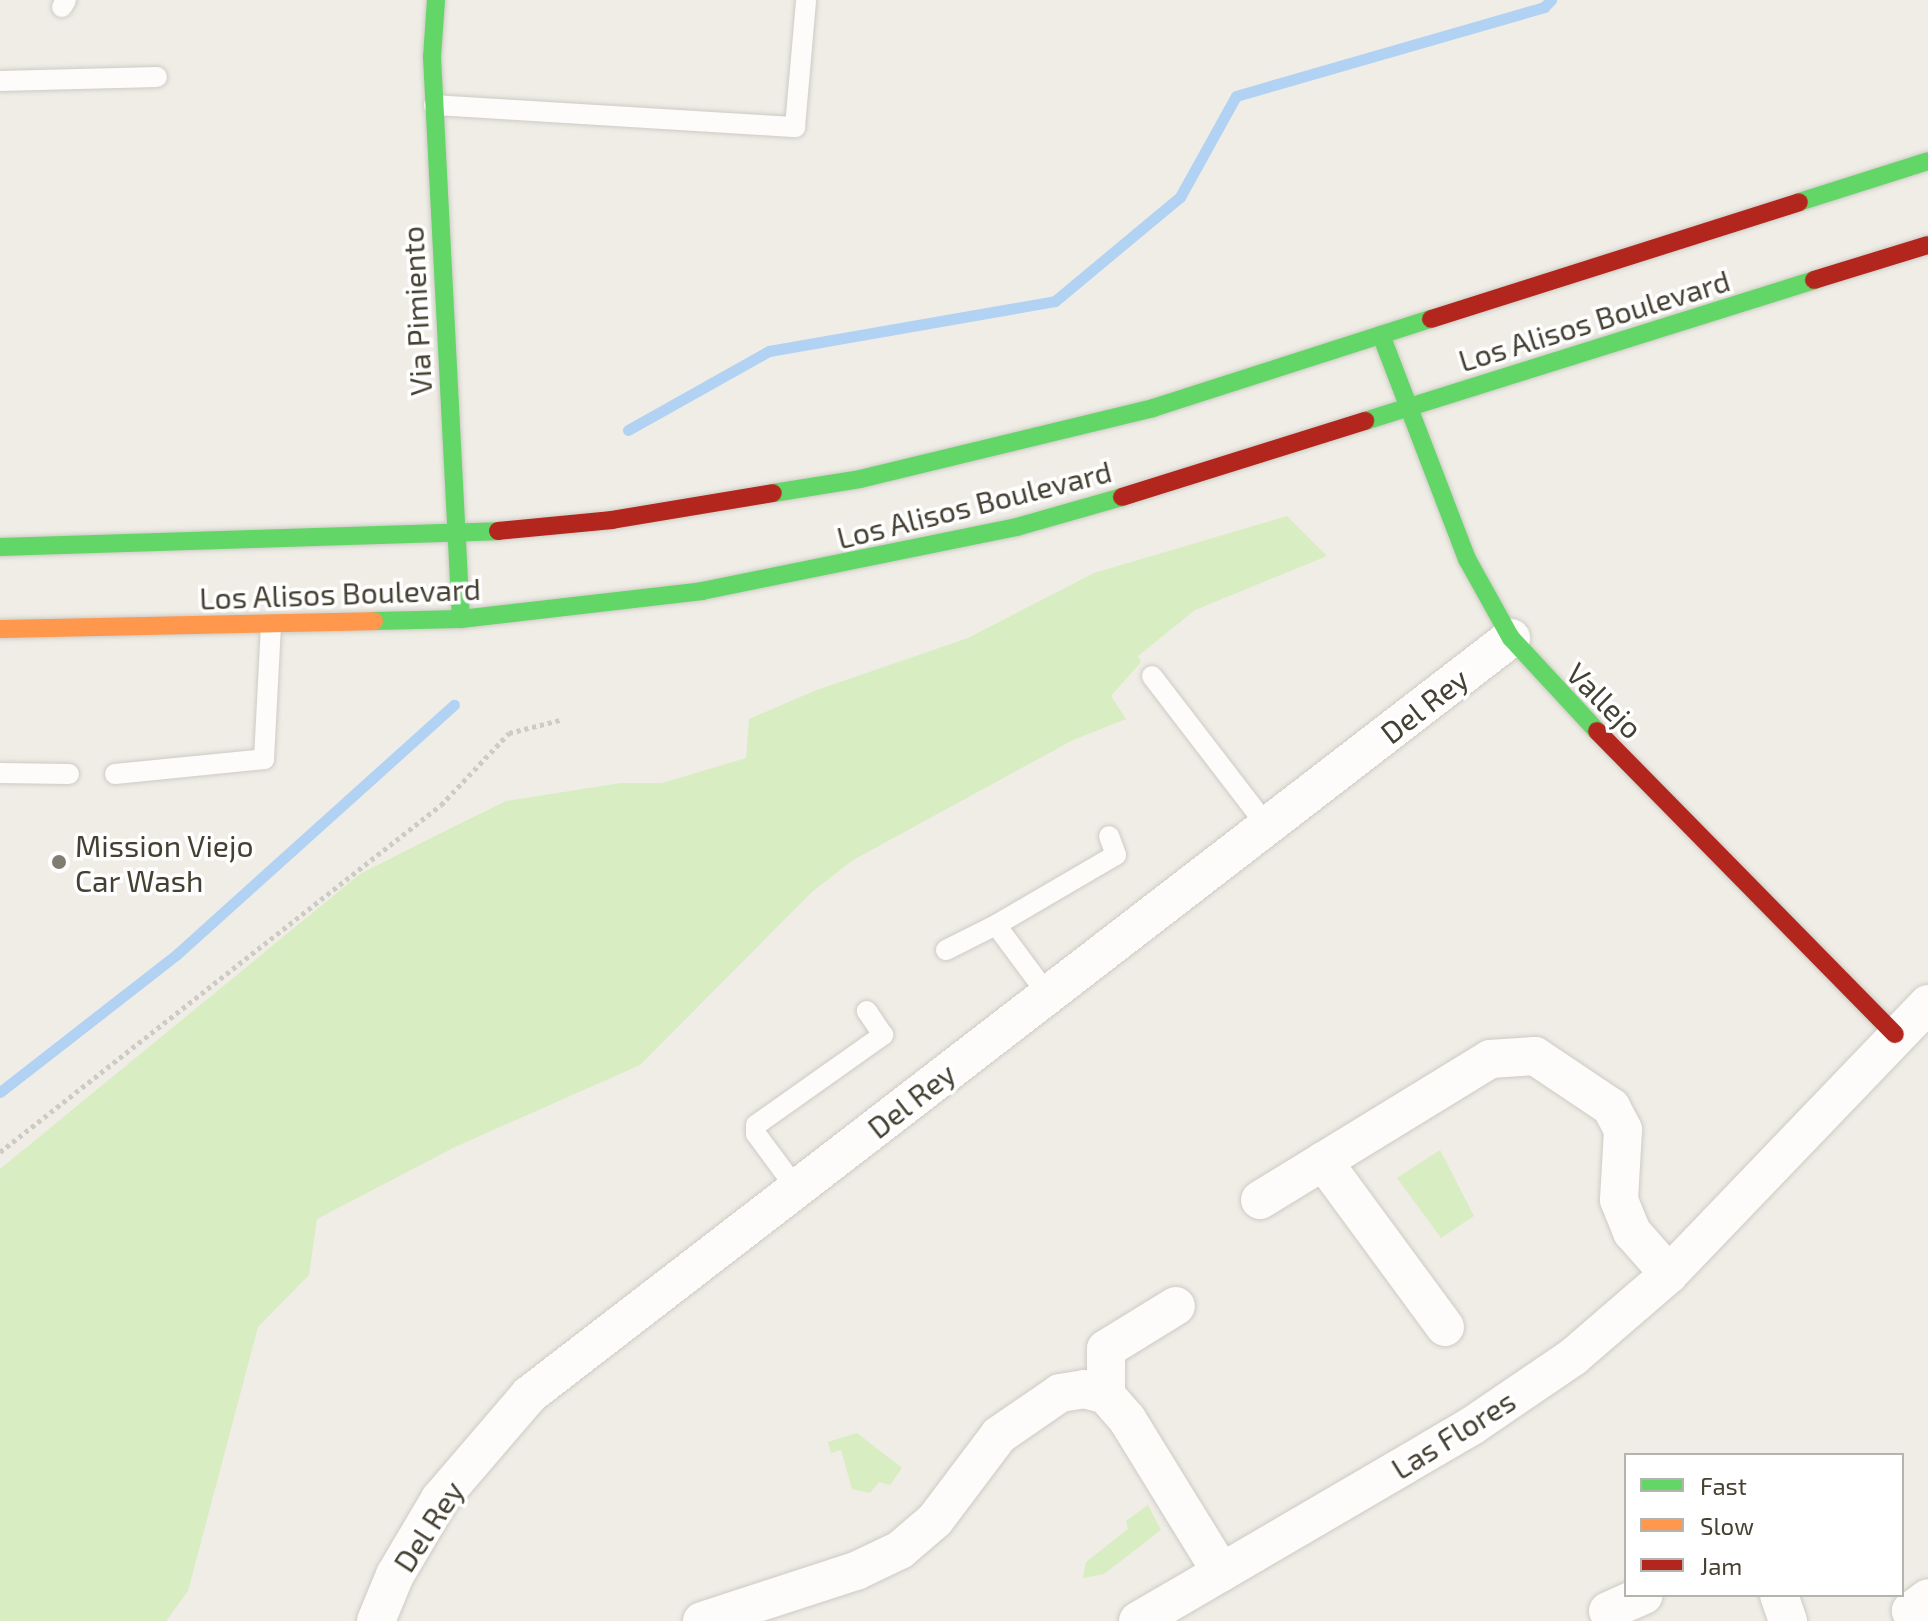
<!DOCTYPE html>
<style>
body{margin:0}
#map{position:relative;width:1928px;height:1621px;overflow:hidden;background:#efede6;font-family:"Exo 2",sans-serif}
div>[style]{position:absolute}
.green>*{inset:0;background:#d8edc2}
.stream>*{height:11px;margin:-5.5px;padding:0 5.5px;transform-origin:5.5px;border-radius:5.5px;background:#b1d2f3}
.path>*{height:5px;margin-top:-2.5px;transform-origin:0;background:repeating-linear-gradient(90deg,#cecbc5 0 4px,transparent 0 8px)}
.roads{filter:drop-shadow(0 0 2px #cdcbc4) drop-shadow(0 0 2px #cdcbc4)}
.lane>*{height:20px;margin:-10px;padding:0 10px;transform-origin:10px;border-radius:10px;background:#fdfcfb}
.street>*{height:38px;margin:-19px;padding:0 19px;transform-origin:19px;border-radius:19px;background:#fdfcfb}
.fast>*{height:18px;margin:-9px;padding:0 9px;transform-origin:9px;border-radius:9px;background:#63d668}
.slow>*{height:18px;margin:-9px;padding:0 9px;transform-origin:9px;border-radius:9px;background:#ff974d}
.jam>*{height:18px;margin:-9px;padding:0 9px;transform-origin:9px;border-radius:9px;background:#b3261e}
.dots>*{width:22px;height:22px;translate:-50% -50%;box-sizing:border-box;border:4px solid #fff;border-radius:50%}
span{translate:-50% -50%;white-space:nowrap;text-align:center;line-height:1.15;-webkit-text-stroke:7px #fff;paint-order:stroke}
.street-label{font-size:30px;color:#454032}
.poi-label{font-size:30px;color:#454032}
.left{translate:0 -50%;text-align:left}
.legend{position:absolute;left:1624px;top:1453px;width:280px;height:144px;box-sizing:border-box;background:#fff;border:2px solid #b5b3ad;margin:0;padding:10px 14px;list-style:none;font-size:24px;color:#454032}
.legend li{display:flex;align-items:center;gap:16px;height:40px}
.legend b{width:40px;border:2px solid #b5b3ad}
</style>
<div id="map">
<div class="green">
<div style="clip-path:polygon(1287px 516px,1327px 556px,1195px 610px,1138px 656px,1141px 662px,1111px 696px,1126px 719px,1073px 740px,853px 860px,812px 892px,640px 1065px,455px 1147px,317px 1219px,309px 1275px,258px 1327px,188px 1591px,166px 1621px,0 1621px,0 1169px,360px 874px,431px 838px,506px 801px,621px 783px,662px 783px,746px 758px,749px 719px,814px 691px,968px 638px,1094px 573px)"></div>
<div style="clip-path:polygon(1440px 1150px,1474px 1216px,1441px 1238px,1397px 1178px)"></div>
<div style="clip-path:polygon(857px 1433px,902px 1468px,890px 1485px,879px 1482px,870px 1493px,852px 1489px,841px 1450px,831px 1453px,828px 1442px)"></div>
<div style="clip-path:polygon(1148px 1505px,1161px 1530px,1104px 1574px,1083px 1578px,1086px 1562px,1128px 1529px,1126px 1521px)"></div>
</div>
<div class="stream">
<div style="left:628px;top:430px;width:162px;rotate:-29.3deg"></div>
<div style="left:769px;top:351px;width:290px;rotate:-9.9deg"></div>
<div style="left:1055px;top:301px;width:163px;rotate:-39.8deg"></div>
<div style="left:1180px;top:197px;width:115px;rotate:-61deg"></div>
<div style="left:1236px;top:96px;width:321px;rotate:-16.1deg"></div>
<div style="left:1544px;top:7px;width:10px;rotate:-45deg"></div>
<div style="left:0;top:1092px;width:223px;rotate:-37.9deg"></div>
<div style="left:176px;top:955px;width:374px;rotate:-42deg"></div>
</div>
<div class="path">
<div style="left:0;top:1152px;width:561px;rotate:-38.2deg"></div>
<div style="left:441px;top:805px;width:99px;rotate:-46.6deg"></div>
<div style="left:509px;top:733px;width:53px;rotate:-14.3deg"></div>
</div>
<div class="roads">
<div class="lane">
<div style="left:62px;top:7px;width:8px;rotate:-60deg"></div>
<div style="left:0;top:81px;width:157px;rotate:-1.5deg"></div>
<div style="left:434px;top:105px;width:362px;rotate:3.5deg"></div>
<div style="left:795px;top:127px;width:127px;rotate:-85deg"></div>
<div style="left:1152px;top:676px;width:189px;rotate:52.5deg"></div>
<div style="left:0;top:773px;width:69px;rotate:0.8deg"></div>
<div style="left:115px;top:774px;width:150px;rotate:-5.7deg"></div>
<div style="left:264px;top:759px;width:133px;rotate:-87deg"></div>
<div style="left:946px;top:950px;width:56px;rotate:-26.6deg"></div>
<div style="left:1048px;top:995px;width:87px;rotate:-126.6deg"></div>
<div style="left:996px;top:925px;width:139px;rotate:-30.3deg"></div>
<div style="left:1116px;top:855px;width:20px;rotate:-110deg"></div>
<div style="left:796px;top:1188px;width:67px;rotate:-126.5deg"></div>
<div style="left:756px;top:1134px;width:9px;rotate:-90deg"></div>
<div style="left:756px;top:1125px;width:156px;rotate:-35.3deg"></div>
<div style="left:883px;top:1035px;width:29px;rotate:-124deg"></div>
</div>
<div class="street">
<div style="left:1323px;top:1161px;width:206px;rotate:53.7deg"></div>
<div style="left:1260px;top:1200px;width:270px;rotate:-31.5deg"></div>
<div style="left:1490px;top:1059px;width:45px;rotate:-3.8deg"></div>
<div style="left:1535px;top:1056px;width:92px;rotate:33.9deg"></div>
<div style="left:1611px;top:1107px;width:26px;rotate:62deg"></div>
<div style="left:1623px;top:1130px;width:70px;rotate:93.3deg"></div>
<div style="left:1619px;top:1200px;width:35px;rotate:68deg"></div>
<div style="left:1632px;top:1232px;width:56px;rotate:48.6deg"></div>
<div style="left:1106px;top:1395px;width:46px;rotate:-90deg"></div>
<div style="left:1106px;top:1349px;width:82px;rotate:-31.6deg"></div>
<div style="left:1779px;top:1595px;width:28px;rotate:71deg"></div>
<div style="left:1608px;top:1611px;width:39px;rotate:-24deg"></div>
<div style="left:376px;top:1621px;width:50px;rotate:-67.6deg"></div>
<div style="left:395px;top:1575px;width:88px;rotate:-59.4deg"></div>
<div style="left:440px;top:1499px;width:137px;rotate:-49.4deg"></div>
<div style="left:529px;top:1395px;width:1240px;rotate:-37.63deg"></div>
<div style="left:702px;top:1621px;width:162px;rotate:-18deg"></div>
<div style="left:856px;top:1571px;width:49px;rotate:-25.5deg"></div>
<div style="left:900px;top:1550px;width:46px;rotate:-40.6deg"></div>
<div style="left:935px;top:1520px;width:106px;rotate:-53deg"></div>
<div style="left:999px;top:1435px;width:74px;rotate:-34.5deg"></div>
<div style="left:1060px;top:1393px;width:24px;rotate:-9deg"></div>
<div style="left:1084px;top:1389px;width:23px;rotate:15deg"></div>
<div style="left:1106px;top:1395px;width:32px;rotate:49deg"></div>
<div style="left:1127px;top:1419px;width:180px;rotate:58.4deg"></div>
<div style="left:1138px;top:1621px;width:388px;rotate:-30.3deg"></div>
<div style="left:1473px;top:1425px;width:121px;rotate:-34.2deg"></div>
<div style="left:1573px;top:1357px;width:127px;rotate:-40.8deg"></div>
<div style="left:1669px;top:1274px;width:374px;rotate:-46.2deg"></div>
<div style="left:1915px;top:1621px;width:11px;rotate:-112deg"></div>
<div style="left:1911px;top:1611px;width:21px;rotate:-37deg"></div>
</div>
<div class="fast">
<div style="left:436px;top:0;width:57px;rotate:94deg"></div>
<div style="left:432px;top:57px;width:563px;rotate:87.05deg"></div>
<div style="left:1799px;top:202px;width:135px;rotate:-17.6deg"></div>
<div style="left:1381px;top:335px;width:240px;rotate:69deg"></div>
<div style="left:1467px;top:559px;width:90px;rotate:60.9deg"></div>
<div style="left:1511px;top:638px;width:127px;rotate:47.2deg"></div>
<div style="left:1365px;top:421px;width:471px;rotate:-17.4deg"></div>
<div style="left:773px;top:493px;width:88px;rotate:-9.1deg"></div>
<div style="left:860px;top:479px;width:301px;rotate:-13.6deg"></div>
<div style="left:1153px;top:408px;width:292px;rotate:-17.8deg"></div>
<div style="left:0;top:547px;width:498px;rotate:-1.8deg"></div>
<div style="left:374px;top:621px;width:87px;rotate:-1.3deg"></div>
<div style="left:461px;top:619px;width:243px;rotate:-6.6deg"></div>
<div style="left:702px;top:591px;width:321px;rotate:-11.5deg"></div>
<div style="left:1017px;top:527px;width:109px;rotate:-15.9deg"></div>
</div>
<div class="slow">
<div style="left:0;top:629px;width:374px;rotate:-1.2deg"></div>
</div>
<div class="jam">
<div style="left:1814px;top:280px;width:119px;rotate:-17.1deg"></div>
<div style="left:1431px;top:319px;width:386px;rotate:-17.6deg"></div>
<div style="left:1122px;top:497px;width:255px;rotate:-17.4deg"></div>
<div style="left:498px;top:531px;width:115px;rotate:-5.5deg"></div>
<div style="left:612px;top:520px;width:163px;rotate:-9.5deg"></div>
<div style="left:1597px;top:731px;width:425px;rotate:45.5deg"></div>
</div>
</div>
<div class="dots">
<div style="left:59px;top:862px;background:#807d71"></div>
</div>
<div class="street-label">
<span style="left:416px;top:311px;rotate:-93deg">Via Pimiento</span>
<span style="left:1594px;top:320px;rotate:-17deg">Los Alisos Boulevard</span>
<span style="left:974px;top:504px;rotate:-14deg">Los Alisos Boulevard</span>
<span style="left:340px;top:593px;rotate:-2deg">Los Alisos Boulevard</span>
<span style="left:1605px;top:700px;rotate:45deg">Vallejo</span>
<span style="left:1424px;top:705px;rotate:-38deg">Del Rey</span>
<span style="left:911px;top:1100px;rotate:-38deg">Del Rey</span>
<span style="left:1453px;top:1434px;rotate:-32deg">Las Flores</span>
<span style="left:428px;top:1526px;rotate:-57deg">Del Rey</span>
</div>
<div class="poi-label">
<span class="left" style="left:75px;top:862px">Mission Viejo<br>Car Wash</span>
</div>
<ul class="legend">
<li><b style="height:10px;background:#63d668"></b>Fast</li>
<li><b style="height:10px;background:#ff974d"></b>Slow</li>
<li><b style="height:10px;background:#b3261e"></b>Jam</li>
</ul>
</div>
